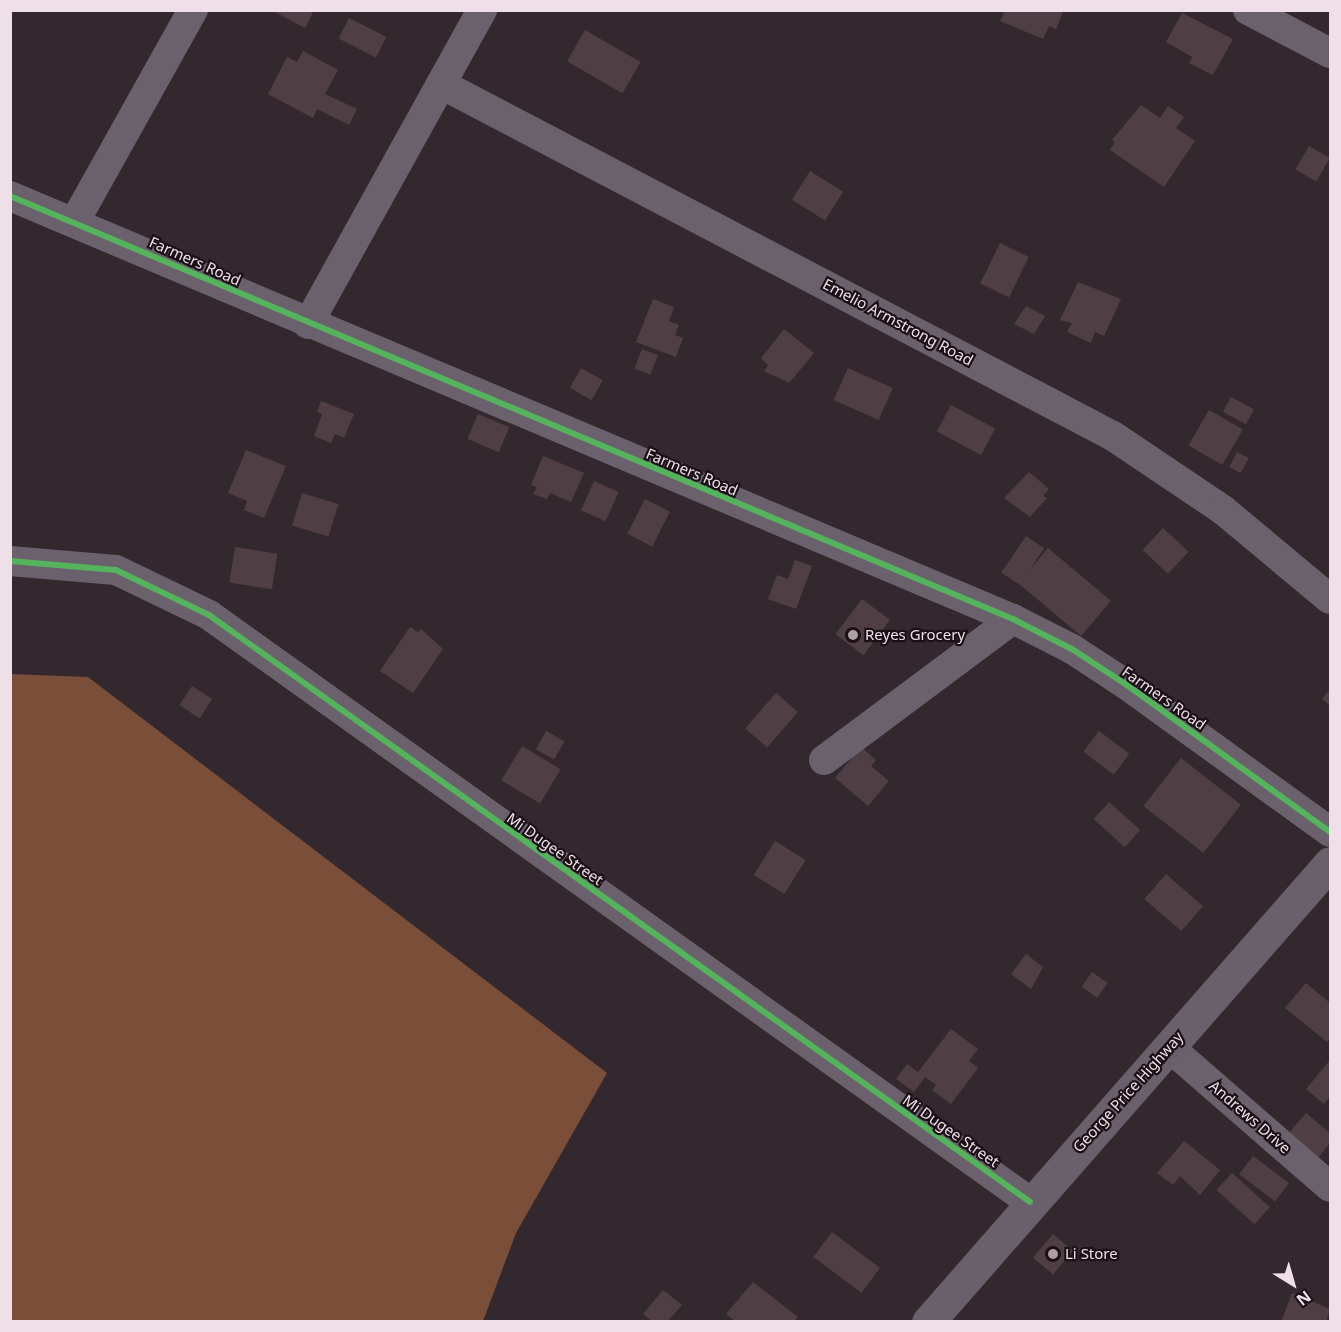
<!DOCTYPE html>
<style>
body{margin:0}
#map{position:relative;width:1341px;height:1332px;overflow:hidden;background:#34282f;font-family:"Noto Sans",sans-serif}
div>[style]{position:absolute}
.forest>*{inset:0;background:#7a4e39}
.building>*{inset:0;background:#4f3f44;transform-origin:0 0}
.minor>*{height:30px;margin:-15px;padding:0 15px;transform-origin:15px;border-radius:15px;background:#6a616c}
.trunk>*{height:33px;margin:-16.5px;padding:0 16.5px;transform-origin:16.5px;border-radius:16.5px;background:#6a606b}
.cycleway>*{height:6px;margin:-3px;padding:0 3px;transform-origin:3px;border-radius:3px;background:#56b35d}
.dots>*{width:16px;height:16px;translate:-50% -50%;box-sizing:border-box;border:3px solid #1a1016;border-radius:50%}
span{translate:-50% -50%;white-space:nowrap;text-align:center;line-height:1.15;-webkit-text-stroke:4.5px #1a1016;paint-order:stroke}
.street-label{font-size:15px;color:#efdfe8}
.poi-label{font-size:15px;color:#efdfe8}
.left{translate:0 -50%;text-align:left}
.frame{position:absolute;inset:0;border:12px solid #efdfe8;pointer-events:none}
.north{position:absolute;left:1263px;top:1254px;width:60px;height:60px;-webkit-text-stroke:4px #1a1016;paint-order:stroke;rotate:143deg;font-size:16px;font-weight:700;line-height:24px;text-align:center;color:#efdfe8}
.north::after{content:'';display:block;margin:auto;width:21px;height:27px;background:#efdfe8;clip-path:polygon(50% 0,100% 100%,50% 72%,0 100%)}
</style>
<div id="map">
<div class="forest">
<div style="clip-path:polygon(11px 674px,88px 677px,607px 1073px,516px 1233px,483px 1321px,11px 1321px)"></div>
</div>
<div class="building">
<div style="clip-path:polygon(271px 10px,314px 10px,305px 28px)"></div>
<div style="clip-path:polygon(1005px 10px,1060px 10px,1063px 12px,1056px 29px,1049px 26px,1043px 39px,1000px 21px)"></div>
<div style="clip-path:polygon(1182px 13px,1233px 39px,1213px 75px,1189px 63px,1192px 57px,1166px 42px)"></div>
<div style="left:349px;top:18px;width:42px;height:23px;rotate:27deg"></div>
<div style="left:585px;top:30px;width:64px;height:36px;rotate:30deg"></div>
<div style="clip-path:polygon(303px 51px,338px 70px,325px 94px,357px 109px,349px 125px,317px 109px,313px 118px,268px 94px,287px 57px,297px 62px)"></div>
<div style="clip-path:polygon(1141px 105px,1160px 118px,1168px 106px,1184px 117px,1176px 128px,1195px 141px,1164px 187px,1110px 150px,1115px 142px,1112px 140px)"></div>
<div style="left:1309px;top:146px;width:24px;height:27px;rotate:30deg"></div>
<div style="left:810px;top:171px;width:39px;height:34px;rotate:32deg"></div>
<div style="left:1000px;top:243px;width:32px;height:45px;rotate:26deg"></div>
<div style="clip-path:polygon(1078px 282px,1121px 299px,1104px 336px,1095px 332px,1091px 343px,1067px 332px,1072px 323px,1060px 320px)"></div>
<div style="clip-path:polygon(653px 299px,674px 307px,669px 321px,679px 325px,675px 335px,683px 338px,676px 357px,636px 342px)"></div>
<div style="clip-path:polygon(1026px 306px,1045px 316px,1034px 334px,1014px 324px)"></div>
<div style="clip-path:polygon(784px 329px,814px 353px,789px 383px,764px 371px,768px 365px,761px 358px)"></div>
<div style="left:642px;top:349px;width:17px;height:21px;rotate:21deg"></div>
<div style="left:581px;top:368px;width:25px;height:23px;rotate:29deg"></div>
<div style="left:848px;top:368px;width:49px;height:35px;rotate:24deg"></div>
<div style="left:1231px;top:397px;width:26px;height:17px;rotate:28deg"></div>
<div style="clip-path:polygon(321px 401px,354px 414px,344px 438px,335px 434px,331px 443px,314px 436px,322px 414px,317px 412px)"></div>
<div style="left:951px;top:405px;width:50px;height:30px;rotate:28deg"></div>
<div style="left:1209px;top:410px;width:39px;height:41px;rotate:30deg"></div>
<div style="left:478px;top:414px;width:34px;height:27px;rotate:23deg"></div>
<div style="clip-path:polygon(246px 450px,286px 466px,264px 518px,244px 510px,247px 501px,228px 493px)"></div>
<div style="left:1237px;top:452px;width:13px;height:17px;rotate:27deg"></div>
<div style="clip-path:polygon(543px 456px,584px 473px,571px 502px,550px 493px,547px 499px,533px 494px,537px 487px,531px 485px)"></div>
<div style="clip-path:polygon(1029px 472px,1049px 489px,1043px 496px,1047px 498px,1030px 517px,1004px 498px)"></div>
<div style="left:594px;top:481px;width:27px;height:32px;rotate:24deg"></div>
<div style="left:302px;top:493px;width:38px;height:34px;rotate:17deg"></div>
<div style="left:645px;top:499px;width:28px;height:39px;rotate:27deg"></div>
<div style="left:1163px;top:528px;width:35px;height:30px;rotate:43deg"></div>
<div style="left:1026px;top:536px;width:22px;height:44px;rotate:34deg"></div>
<div style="left:235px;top:547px;width:43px;height:36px;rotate:9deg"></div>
<div style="left:1048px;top:548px;width:82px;height:46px;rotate:40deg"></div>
<div style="clip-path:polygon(795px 560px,812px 566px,796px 609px,768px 599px,777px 575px,788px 579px)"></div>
<div style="left:862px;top:599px;width:35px;height:44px;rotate:37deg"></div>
<div style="clip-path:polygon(410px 627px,418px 632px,421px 629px,443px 649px,413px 693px,380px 671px)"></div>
<div style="left:192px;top:686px;width:24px;height:23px;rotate:33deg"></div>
<div style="clip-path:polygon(1330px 689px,1330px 706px,1322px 699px)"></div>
<div style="left:776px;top:693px;width:29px;height:47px;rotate:41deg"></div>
<div style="left:546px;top:731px;width:21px;height:21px;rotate:29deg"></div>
<div style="left:1099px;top:731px;width:38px;height:26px;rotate:37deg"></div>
<div style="left:522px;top:746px;width:45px;height:40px;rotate:31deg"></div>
<div style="clip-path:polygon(861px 747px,876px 760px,871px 766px,889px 781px,868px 806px,835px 778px)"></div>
<div style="left:1181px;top:758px;width:76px;height:61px;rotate:38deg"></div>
<div style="left:1109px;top:802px;width:42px;height:23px;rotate:42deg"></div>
<div style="left:775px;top:841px;width:36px;height:40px;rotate:32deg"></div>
<div style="left:1166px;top:874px;width:49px;height:33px;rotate:41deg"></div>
<div style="clip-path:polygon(1026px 954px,1043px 967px,1031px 989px,1011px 974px)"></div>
<div style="left:1092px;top:972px;width:19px;height:18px;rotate:35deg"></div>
<div style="clip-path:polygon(1306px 983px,1330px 1003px,1330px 1038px,1327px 1042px,1285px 1008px)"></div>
<div style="clip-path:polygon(951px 1029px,978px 1049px,969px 1061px,978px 1068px,951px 1104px,932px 1090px,936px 1085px,925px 1077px,914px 1092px,896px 1079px,907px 1064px,918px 1072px)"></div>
<div style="clip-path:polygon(1330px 1060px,1330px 1096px,1324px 1104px,1306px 1089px)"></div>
<div style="clip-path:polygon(1306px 1113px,1330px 1133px,1330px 1143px,1318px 1158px,1288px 1134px)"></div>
<div style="clip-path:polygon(1184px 1141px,1220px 1170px,1200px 1195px,1180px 1176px,1173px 1185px,1157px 1173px)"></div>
<div style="left:1253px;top:1156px;width:45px;height:23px;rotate:37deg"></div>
<div style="left:1232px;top:1173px;width:51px;height:23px;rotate:42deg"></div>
<div style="left:832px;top:1232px;width:60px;height:31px;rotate:37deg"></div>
<div style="left:1053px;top:1234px;width:26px;height:31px;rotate:40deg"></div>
<div style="clip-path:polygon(753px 1282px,798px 1317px,794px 1322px,736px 1322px,726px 1314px)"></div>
<div style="clip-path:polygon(663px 1290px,682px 1305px,667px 1322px,653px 1322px,643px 1314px)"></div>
<div style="clip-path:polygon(1292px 1293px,1330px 1309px,1326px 1322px,1281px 1322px)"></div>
</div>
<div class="minor">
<div style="left:1248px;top:10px;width:93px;rotate:27.7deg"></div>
<div style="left:441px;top:84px;width:759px;rotate:27.65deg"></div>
<div style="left:1113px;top:436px;width:133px;rotate:33.9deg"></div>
<div style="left:1223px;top:510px;width:139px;rotate:39.8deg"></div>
<div style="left:10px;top:196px;width:1089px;rotate:22.87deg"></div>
<div style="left:1013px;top:619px;width:66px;rotate:27deg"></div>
<div style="left:1072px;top:649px;width:66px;rotate:33.2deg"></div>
<div style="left:1127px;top:685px;width:251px;rotate:35.9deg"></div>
<div style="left:75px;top:221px;width:242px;rotate:-60.8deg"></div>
<div style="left:308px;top:324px;width:359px;rotate:-61deg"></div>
<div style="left:10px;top:561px;width:106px;rotate:4.9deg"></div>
<div style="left:116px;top:570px;width:103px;rotate:25.8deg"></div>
<div style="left:209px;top:615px;width:1009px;rotate:35.56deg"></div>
<div style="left:824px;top:760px;width:236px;rotate:-36.7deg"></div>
<div style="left:1169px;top:1047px;width:213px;rotate:41deg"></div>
</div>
<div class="trunk">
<div style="left:928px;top:1322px;width:610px;rotate:-48.79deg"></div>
</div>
<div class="cycleway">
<div style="left:10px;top:196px;width:1089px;rotate:22.87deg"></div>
<div style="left:1013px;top:619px;width:66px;rotate:27deg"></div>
<div style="left:1072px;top:649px;width:66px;rotate:33.2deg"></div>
<div style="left:1127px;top:685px;width:251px;rotate:35.9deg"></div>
<div style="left:10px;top:561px;width:106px;rotate:4.9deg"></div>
<div style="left:116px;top:570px;width:103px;rotate:25.8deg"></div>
<div style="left:209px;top:615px;width:1009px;rotate:35.56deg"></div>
</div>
<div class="dots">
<div style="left:853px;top:635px;background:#ae9fa7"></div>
<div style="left:1053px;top:1254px;background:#ae9fa7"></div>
</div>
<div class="street-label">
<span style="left:195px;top:261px;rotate:24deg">Farmers Road</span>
<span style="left:898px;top:322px;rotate:28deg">Emelio Armstrong Road</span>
<span style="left:692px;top:472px;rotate:23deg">Farmers Road</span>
<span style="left:1164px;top:698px;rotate:35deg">Farmers Road</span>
<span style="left:555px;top:849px;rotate:35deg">Mi Dugee Street</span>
<span style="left:1128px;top:1092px;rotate:-48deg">George Price Highway</span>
<span style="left:1250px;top:1117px;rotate:41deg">Andrews Drive</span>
<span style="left:951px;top:1131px;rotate:35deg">Mi Dugee Street</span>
</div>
<div class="poi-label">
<span class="left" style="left:865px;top:635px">Reyes Grocery</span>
<span class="left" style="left:1065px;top:1254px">Li Store</span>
</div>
<div class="frame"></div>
<div class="north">N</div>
</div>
